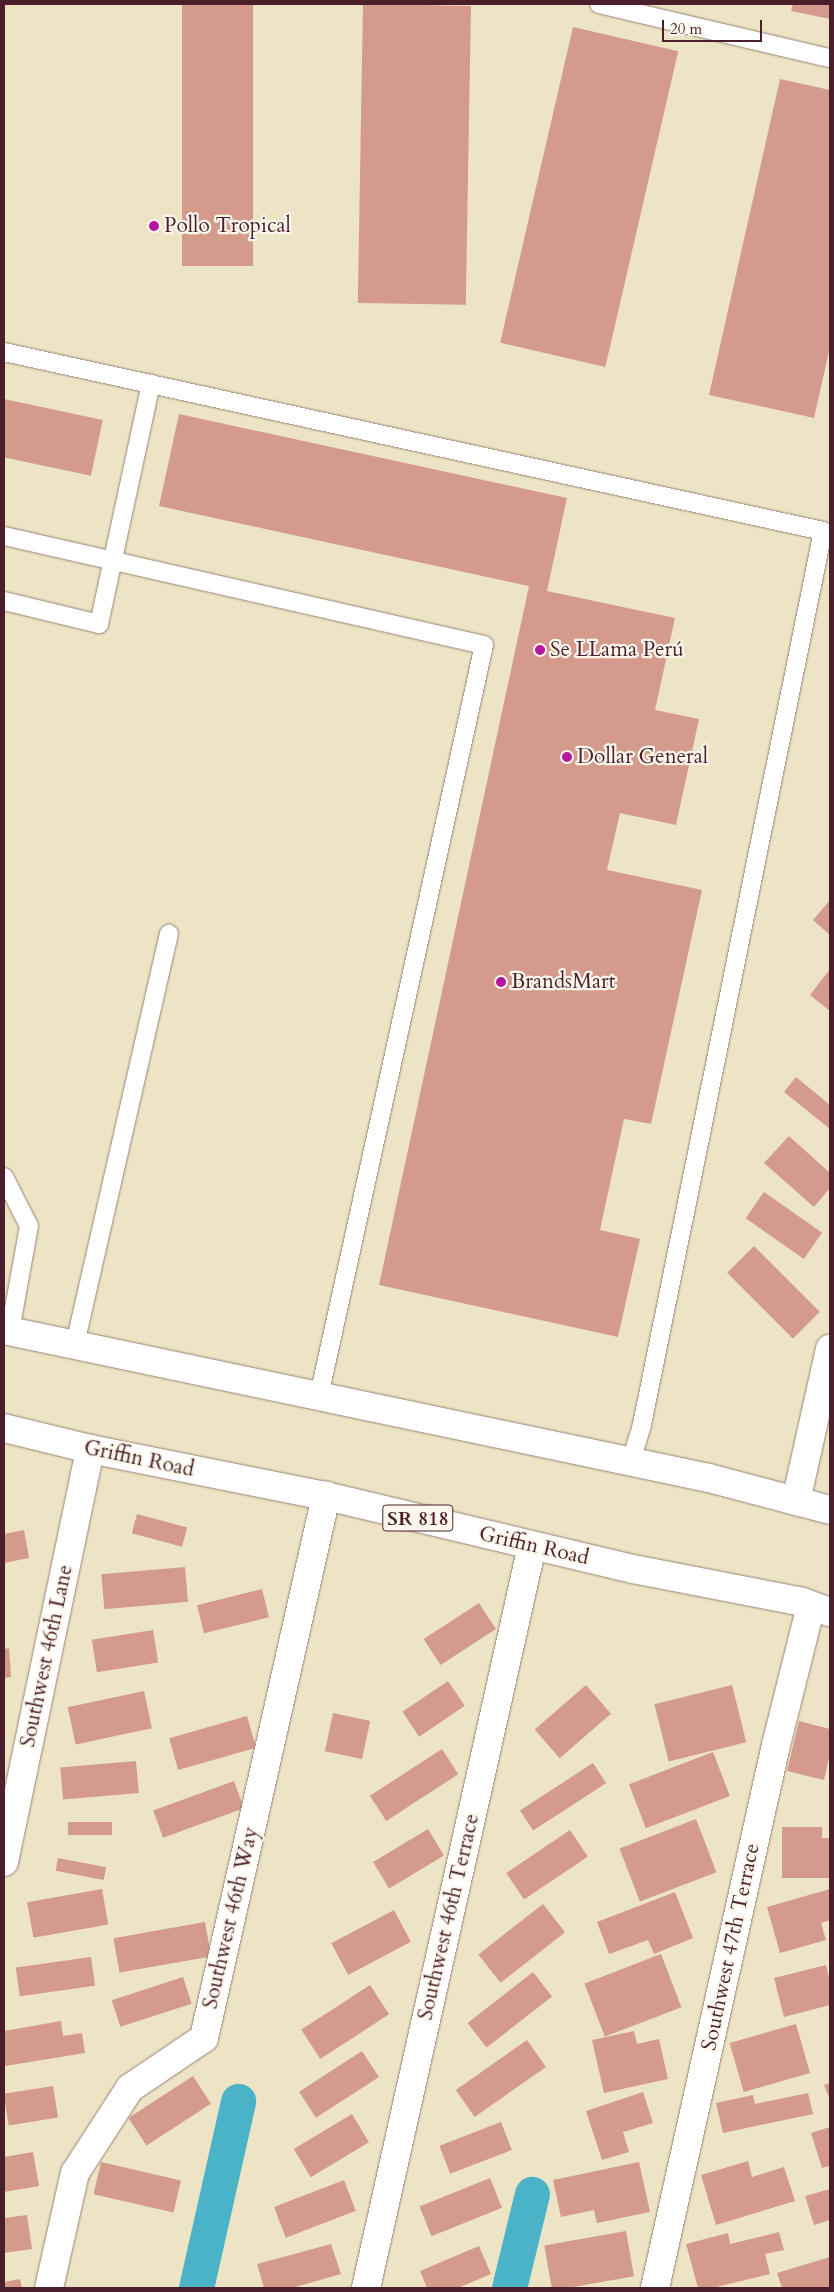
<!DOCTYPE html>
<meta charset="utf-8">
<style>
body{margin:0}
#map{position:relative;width:834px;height:2292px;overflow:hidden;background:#ede4c5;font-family:Cardo,serif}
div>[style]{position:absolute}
.canal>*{height:35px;margin:-17.5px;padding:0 17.5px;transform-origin:17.5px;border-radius:17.5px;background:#4ab3c8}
.building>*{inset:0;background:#d49b8d;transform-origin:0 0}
.roads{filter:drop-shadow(0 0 1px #9c8278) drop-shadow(0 0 1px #9c8278)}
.service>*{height:18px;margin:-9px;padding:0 9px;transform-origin:9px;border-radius:9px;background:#fff}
.minor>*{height:28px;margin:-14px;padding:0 14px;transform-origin:14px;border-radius:14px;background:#fff}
.primary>*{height:28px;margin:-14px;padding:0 14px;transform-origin:14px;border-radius:14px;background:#fff}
.dots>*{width:14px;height:14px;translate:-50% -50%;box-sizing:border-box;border:2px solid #fbf7ec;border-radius:50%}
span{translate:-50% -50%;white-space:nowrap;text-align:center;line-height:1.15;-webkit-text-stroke:4.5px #fbf7ec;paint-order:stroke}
.shield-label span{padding:1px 4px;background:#fbf7ec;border:1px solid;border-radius:4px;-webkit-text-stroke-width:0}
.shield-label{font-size:20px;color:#4a1f2b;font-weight:700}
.poi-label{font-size:21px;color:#4a1f2b}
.left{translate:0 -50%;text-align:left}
.street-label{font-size:21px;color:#4a1f2b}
.frame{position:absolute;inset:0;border:5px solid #4a1f2b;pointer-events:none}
.scale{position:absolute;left:662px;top:20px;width:100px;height:22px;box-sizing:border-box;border:2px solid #4a1f2b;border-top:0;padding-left:6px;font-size:15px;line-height:18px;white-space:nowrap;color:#4a1f2b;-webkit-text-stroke:4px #fbf7ec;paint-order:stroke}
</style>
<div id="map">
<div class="canal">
<div style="left:196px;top:2288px;width:192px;rotate:-77.3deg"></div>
<div style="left:509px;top:2288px;width:97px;rotate:-76.3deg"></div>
</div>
<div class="building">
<div style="left:182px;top:4px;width:71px;height:262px"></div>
<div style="left:363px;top:4px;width:108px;height:299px;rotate:1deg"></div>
<div style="clip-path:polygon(793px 4px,830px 4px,830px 19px,791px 11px)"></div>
<div style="left:573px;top:27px;width:108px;height:324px;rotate:13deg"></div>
<div style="clip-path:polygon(780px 79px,830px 90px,830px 347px,814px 418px,709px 395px)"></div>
<div style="left:4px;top:399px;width:101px;height:57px;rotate:12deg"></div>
<div style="clip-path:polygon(179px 414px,567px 498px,547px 591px,675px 618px,655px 710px,699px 719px,676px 825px,620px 813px,607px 870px,702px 890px,651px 1124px,624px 1119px,600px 1230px,640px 1239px,618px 1337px,379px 1285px,529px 586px,159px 506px)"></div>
<div style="clip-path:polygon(830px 900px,830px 935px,813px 920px)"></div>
<div style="clip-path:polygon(830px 969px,830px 1011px,810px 995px)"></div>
<div style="clip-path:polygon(796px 1077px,830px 1105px,830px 1129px,784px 1092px)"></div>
<div style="clip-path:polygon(789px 1136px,830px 1173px,830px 1188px,814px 1207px,764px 1163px)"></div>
<div style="left:764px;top:1192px;width:71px;height:32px;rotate:35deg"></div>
<div style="left:754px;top:1246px;width:93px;height:38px;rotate:45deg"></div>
<div style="left:137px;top:1514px;width:52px;height:20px;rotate:15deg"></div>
<div style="clip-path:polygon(24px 1530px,29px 1558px,4px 1563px,4px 1534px)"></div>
<div style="left:185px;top:1567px;width:35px;height:84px;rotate:85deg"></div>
<div style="left:262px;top:1589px;width:29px;height:67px;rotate:76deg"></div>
<div style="left:479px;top:1603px;width:31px;height:66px;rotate:57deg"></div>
<div style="left:153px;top:1630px;width:33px;height:62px;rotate:81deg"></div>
<div style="clip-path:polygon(9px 1648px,11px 1677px,4px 1678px,4px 1649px)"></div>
<div style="left:448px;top:1681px;width:30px;height:55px;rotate:56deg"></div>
<div style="left:586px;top:1685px;width:38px;height:68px;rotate:49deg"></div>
<div style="left:732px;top:1685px;width:59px;height:80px;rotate:76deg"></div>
<div style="left:144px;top:1691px;width:38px;height:78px;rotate:78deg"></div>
<div style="left:333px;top:1713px;width:38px;height:39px;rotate:12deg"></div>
<div style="left:247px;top:1716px;width:33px;height:81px;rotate:74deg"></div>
<div style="clip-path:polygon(799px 1721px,830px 1729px,830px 1753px,824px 1780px,787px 1771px)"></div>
<div style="left:442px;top:1749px;width:30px;height:86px;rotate:57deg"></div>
<div style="left:713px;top:1752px;width:47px;height:90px;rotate:69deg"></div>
<div style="left:136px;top:1761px;width:32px;height:76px;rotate:85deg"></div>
<div style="left:593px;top:1763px;width:24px;height:87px;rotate:57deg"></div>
<div style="left:234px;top:1781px;width:29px;height:86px;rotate:70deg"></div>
<div style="left:696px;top:1819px;width:57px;height:82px;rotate:69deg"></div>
<div style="left:112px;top:1822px;width:13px;height:44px;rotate:90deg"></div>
<div style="clip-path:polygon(782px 1827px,822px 1827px,822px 1838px,830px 1838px,830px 1878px,782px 1878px)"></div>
<div style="left:428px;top:1829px;width:31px;height:64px;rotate:59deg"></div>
<div style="left:570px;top:1830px;width:32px;height:77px;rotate:56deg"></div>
<div style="left:58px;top:1858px;width:49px;height:13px;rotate:11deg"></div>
<div style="left:102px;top:1889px;width:36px;height:76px;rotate:80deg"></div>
<div style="clip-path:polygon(830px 1889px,830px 1920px,821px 1923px,826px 1940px,780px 1953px,767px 1907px)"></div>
<div style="clip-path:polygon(675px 1892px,693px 1938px,654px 1954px,648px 1940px,609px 1954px,597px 1922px)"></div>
<div style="left:543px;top:1904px;width:36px;height:82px;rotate:52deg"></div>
<div style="left:394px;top:1910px;width:36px;height:71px;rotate:62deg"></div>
<div style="left:205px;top:1922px;width:35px;height:93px;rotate:80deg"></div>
<div style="left:661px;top:1954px;width:57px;height:82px;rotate:69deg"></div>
<div style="left:91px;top:1957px;width:29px;height:76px;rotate:82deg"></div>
<div style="clip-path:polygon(826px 1965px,830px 1982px,830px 2005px,784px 2017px,774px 1978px)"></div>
<div style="left:533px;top:1972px;width:31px;height:83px;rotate:52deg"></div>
<div style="left:183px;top:1977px;width:28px;height:75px;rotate:72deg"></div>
<div style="left:370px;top:1985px;width:35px;height:82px;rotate:57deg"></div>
<div style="clip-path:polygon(61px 2021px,63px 2036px,82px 2033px,85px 2053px,5px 2066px,4px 2031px)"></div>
<div style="left:796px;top:2024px;width:51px;height:69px;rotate:74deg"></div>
<div style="clip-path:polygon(634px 2031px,637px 2044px,659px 2039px,668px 2079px,604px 2093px,592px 2040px)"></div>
<div style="left:527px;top:2040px;width:33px;height:87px;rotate:55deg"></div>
<div style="left:362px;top:2051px;width:31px;height:75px;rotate:57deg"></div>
<div style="left:193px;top:2076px;width:33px;height:77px;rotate:57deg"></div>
<div style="clip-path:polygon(830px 2083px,830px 2100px,824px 2085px)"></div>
<div style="left:53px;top:2086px;width:32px;height:50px;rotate:81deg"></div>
<div style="clip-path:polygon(643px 2092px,653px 2123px,623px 2132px,629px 2152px,602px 2160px,586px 2111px)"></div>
<div style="clip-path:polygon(808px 2093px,813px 2114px,723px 2133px,716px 2103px,753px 2095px,755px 2104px)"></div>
<div style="left:352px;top:2114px;width:33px;height:68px;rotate:59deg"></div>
<div style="left:501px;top:2122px;width:30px;height:66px;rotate:69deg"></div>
<div style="clip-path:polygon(830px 2127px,830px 2166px,822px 2168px,811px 2133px)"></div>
<div style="clip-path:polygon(33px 2152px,39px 2186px,4px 2192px,4px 2157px)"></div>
<div style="clip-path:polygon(748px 2161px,752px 2177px,784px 2167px,795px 2201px,716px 2225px,701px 2175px)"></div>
<div style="left:101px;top:2162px;width:82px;height:33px;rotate:13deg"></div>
<div style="clip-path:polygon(639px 2162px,650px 2212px,597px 2223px,594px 2210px,561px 2217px,553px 2180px)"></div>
<div style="left:490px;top:2178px;width:32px;height:76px;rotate:68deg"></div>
<div style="left:344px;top:2180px;width:33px;height:75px;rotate:69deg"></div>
<div style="clip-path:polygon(830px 2189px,830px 2220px,814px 2225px,805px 2196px)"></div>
<div style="clip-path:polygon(27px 2215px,32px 2249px,4px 2253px,4px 2218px)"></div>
<div style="left:626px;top:2231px;width:46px;height:83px;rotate:80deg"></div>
<div style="clip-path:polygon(779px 2232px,784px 2250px,765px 2254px,770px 2274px,712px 2288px,698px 2288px,686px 2244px,728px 2233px,730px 2244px)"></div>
<div style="clip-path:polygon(331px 2244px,341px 2274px,292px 2288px,264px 2288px,257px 2264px)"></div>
<div style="clip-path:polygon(479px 2246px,491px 2274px,458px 2288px,427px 2288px,420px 2271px)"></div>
<div style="clip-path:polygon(830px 2257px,830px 2288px,782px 2288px,777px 2273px)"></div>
<div style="clip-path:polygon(20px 2279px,22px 2288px,4px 2288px,4px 2282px)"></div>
</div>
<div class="roads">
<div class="service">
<div style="left:599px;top:4px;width:237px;rotate:13.2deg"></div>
<div style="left:4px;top:352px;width:838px;rotate:12.33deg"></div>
<div style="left:823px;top:531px;width:912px;rotate:101.45deg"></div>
<div style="left:642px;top:1425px;width:38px;rotate:107deg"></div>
<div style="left:4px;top:536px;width:492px;rotate:12.8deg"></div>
<div style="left:484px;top:645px;width:769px;rotate:102.39deg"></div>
<div style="left:4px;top:601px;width:98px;rotate:13.6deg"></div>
<div style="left:99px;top:624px;width:246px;rotate:-77.8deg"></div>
<div style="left:4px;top:1177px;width:55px;rotate:63deg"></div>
<div style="left:29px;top:1226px;width:107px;rotate:100.3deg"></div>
<div style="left:75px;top:1344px;width:421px;rotate:-77.1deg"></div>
</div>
<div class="minor">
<div style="left:796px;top:1501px;width:156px;rotate:-77.4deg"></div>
<div style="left:4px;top:1862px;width:422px;rotate:-78.2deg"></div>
<div style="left:49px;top:2288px;width:118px;rotate:-77.3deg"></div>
<div style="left:75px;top:2173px;width:101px;rotate:-57.1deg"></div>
<div style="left:130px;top:2088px;width:89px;rotate:-34deg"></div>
<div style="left:204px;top:2038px;width:556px;rotate:-77.31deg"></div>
<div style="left:366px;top:2288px;width:760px;rotate:-77.39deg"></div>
<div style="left:655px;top:2288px;width:556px;rotate:-77.44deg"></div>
<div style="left:776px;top:1745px;width:143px;rotate:-75.9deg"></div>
</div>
<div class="primary">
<div style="left:4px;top:1330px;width:720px;rotate:11.86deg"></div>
<div style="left:709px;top:1478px;width:125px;rotate:14.8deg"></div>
<div style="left:4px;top:1428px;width:89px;rotate:13.7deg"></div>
<div style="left:90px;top:1449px;width:241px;rotate:11.3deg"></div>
<div style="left:326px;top:1496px;width:316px;rotate:13.4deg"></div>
<div style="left:633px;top:1569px;width:172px;rotate:11deg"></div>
<div style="left:802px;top:1602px;width:30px;rotate:20deg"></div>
</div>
</div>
<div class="dots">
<div style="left:154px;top:226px;background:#b5179e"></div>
<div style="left:540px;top:650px;background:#b5179e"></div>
<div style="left:567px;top:757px;background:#b5179e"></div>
<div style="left:501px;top:982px;background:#b5179e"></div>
</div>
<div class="shield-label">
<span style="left:418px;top:1518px">SR 818</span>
</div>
<div class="poi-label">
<span class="left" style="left:164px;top:226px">Pollo Tropical</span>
<span class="left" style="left:550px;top:650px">Se LLama Perú</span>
<span class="left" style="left:577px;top:757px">Dollar General</span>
<span class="left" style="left:511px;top:982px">BrandsMart</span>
</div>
<div class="street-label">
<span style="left:139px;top:1459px;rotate:12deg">Griffin Road</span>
<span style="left:534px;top:1546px;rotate:13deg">Griffin Road</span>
<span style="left:47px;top:1656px;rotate:-78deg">Southwest 46th Lane</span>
<span style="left:449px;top:1917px;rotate:-77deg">Southwest 46th Terrace</span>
<span style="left:231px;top:1918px;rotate:-77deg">Southwest 46th Way</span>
<span style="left:731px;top:1947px;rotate:-78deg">Southwest 47th Terrace</span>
</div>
<div class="frame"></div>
<div class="scale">20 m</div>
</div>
